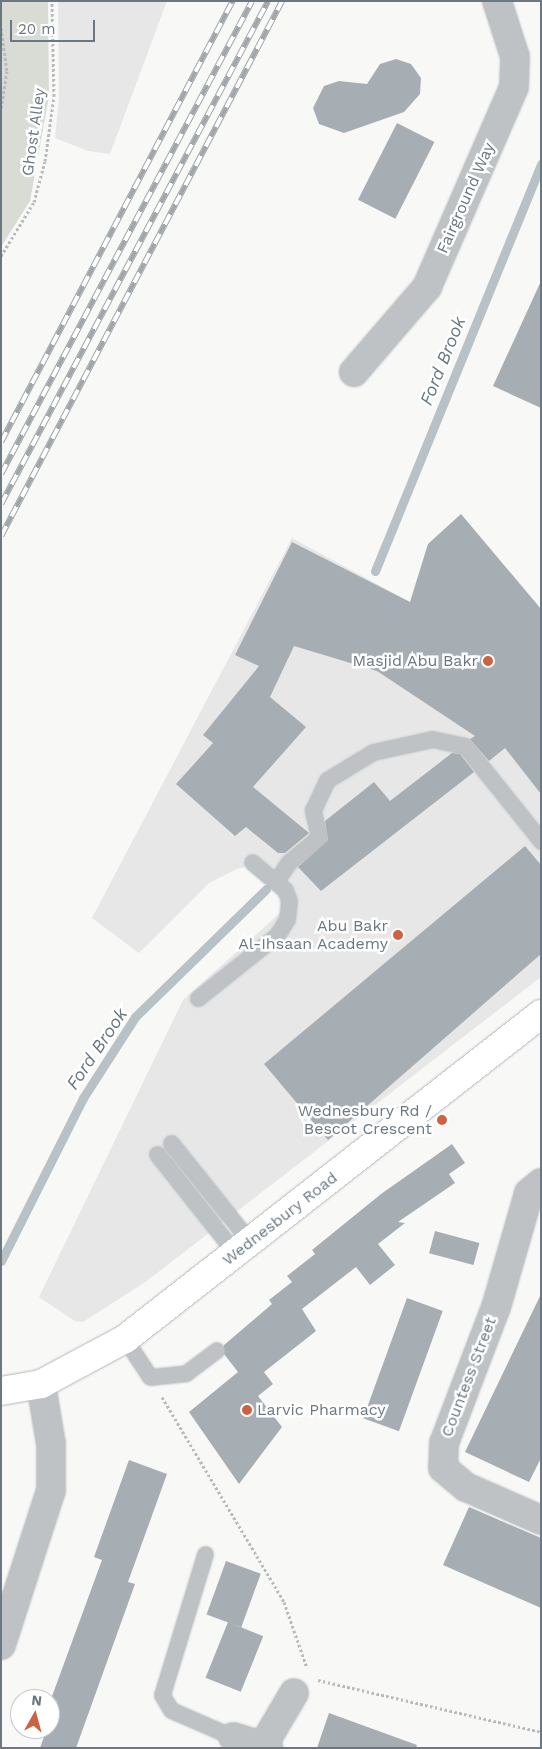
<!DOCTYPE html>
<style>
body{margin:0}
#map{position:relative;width:542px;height:1749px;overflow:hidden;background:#f8f8f6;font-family:"Work Sans",sans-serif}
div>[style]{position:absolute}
.built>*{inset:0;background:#e6e7e6}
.green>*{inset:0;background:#d8dcd5}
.stream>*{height:9px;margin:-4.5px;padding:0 4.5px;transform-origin:4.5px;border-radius:4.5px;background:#b8c2c6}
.building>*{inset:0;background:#a7aeb3;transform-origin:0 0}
.path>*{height:3px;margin-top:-1.5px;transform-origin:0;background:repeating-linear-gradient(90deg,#b8bbbd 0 2.5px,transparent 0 5px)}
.roads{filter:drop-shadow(0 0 1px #b3b7bb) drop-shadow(0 0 1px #b3b7bb)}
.lane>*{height:15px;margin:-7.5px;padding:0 7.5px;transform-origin:7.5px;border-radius:7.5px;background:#bec2c4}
.street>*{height:28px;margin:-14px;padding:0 14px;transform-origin:14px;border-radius:14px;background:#bec2c4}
.secondary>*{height:28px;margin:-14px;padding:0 14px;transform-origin:14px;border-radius:14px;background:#fff}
.rail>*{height:5.5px;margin-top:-2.75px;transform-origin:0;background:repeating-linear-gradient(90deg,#fff 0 11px,#a0a6aa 0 22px);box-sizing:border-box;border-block:1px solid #a0a6aa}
.dots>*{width:14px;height:14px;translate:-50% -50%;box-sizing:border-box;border:2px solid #fff;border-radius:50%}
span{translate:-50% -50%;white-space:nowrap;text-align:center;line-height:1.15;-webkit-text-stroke:5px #fff;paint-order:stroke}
.street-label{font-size:16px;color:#6b7882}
.poi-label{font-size:16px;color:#6b7882}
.right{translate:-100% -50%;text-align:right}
.left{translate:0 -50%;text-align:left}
.water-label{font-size:18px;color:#67777e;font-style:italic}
.frame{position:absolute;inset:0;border:2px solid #6b7882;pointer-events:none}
.north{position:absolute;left:10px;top:1689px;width:50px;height:50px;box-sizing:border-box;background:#fff;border:1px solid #c4c9cd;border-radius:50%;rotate:7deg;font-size:14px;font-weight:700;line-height:20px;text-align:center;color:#6b7882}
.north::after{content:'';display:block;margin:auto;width:18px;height:22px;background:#cd6141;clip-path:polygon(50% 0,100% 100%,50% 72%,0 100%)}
.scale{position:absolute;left:10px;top:20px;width:85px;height:22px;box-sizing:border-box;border:2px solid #6b7882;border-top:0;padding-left:6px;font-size:15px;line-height:18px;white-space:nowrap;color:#6b7882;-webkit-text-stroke:4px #fff;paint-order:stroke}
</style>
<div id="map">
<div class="built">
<div style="clip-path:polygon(58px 1px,167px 1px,110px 154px,88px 151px,55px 138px,59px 98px)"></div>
<div style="clip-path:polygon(461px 514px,541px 609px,541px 977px,144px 1283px,83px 1322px,75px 1321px,39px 1297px,183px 1000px,280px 913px,284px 897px,249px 866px,237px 869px,209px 883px,139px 953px,92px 918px,292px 538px,410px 602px,428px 544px)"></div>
</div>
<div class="green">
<div style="clip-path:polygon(1px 1px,48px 1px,49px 96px,30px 201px,1px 247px)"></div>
</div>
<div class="stream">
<div style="left:375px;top:571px;width:440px;rotate:-67.8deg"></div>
<div style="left:1px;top:1261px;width:182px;rotate:-63.3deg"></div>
<div style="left:83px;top:1098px;width:96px;rotate:-57.3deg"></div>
<div style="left:135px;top:1017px;width:183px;rotate:-44.3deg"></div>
</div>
<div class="building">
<div style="clip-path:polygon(396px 59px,411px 64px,421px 78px,420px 94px,404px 112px,344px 133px,319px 124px,313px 108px,324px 86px,339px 81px,367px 84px,380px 64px)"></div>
<div style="left:397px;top:123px;width:42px;height:86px;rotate:27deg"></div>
<div style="clip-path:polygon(541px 281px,541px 408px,493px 386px)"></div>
<div style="clip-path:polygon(461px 514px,541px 609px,541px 794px,505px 748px,489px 761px,470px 739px,475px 736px,377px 671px,294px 646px,270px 697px,306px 727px,253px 787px,309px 833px,285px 853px,278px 853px,246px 827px,235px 836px,176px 784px,213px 743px,203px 735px,259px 666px,235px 655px,292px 542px,410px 602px,428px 544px)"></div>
<div style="clip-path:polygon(452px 753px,460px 754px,474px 772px,321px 891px,298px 867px,328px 840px,325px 821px,374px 782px,390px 801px)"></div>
<div style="clip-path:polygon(525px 846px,541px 865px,541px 954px,328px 1140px,264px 1064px)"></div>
<div style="clip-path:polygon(452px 1144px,465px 1163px,449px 1174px,455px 1183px,398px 1222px,405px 1223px,378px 1244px,395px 1265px,370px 1285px,356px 1267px,302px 1309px,316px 1331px,264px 1372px,273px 1384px,258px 1396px,282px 1427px,239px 1484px,189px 1412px,238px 1372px,224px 1354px,224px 1345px,272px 1304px,269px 1300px,292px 1282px,287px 1276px,315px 1254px,312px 1250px,381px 1194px)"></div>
<div style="left:435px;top:1231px;width:46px;height:23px;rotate:15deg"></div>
<div style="clip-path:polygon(541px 1294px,541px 1458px,529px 1482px,465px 1452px)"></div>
<div style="left:407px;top:1298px;width:38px;height:128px;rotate:20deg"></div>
<div style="clip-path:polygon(129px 1460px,167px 1474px,128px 1582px,135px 1584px,76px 1748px,40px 1748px,57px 1701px,51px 1699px,102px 1560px,94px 1557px)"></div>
<div style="clip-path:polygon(469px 1507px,541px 1538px,541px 1608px,443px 1565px)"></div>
<div style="left:226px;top:1561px;width:37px;height:57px;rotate:20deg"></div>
<div style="left:228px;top:1622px;width:38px;height:60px;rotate:22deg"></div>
<div style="clip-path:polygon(329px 1713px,417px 1745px,416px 1748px,317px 1748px)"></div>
</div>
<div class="path">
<div style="left:1px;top:28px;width:43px;rotate:82.1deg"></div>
<div style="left:7px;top:71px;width:39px;rotate:99deg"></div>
<div style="left:1px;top:256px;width:63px;rotate:-58.6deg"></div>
<div style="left:34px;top:202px;width:42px;rotate:-75deg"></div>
<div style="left:45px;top:161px;width:66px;rotate:-82.1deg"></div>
<div style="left:54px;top:96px;width:95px;rotate:-91.2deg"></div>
<div style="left:162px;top:1397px;width:239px;rotate:59.2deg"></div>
<div style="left:284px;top:1602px;width:70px;rotate:70.8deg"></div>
<div style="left:318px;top:1680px;width:229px;rotate:13.1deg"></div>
</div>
<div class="roads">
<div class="lane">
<div style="left:276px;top:881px;width:23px;rotate:-56deg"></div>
<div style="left:289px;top:862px;width:39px;rotate:-40deg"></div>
<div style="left:319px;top:837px;width:28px;rotate:-103deg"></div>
<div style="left:313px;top:810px;width:33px;rotate:-65deg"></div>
<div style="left:327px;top:780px;width:54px;rotate:-31.3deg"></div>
<div style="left:373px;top:752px;width:60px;rotate:-12.4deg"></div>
<div style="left:432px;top:739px;width:34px;rotate:12deg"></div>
<div style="left:465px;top:746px;width:122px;rotate:51.3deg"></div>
<div style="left:198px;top:998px;width:101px;rotate:-38.6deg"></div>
<div style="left:277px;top:935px;width:19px;rotate:-58deg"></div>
<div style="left:287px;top:919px;width:18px;rotate:-84deg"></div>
<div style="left:289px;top:901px;width:12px;rotate:-110deg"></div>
<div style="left:285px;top:890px;width:43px;rotate:-139.7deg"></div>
<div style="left:171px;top:1143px;width:128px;rotate:51.3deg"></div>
<div style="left:157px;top:1154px;width:127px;rotate:51.7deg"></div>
<div style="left:125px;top:1339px;width:45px;rotate:56.7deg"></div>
<div style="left:150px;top:1377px;width:36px;rotate:-6deg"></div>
<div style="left:186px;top:1373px;width:38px;rotate:-37deg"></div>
<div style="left:205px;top:1554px;width:147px;rotate:107deg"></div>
<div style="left:162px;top:1695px;width:17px;rotate:59deg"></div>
<div style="left:171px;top:1710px;width:68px;rotate:23.5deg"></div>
</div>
<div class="street">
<div style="left:354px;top:372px;width:112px;rotate:-49.3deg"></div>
<div style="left:427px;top:287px;width:218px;rotate:-66.5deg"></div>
<div style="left:514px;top:87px;width:30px;rotate:-88deg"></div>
<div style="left:515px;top:57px;width:59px;rotate:-107.8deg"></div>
<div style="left:541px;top:1183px;width:16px;rotate:140deg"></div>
<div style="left:529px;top:1193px;width:119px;rotate:106.1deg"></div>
<div style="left:496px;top:1307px;width:146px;rotate:110.9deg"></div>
<div style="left:444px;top:1443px;width:25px;rotate:92deg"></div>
<div style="left:443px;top:1468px;width:30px;rotate:40deg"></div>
<div style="left:466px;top:1487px;width:82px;rotate:23.7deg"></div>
<div style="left:1px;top:1645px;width:163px;rotate:-72.1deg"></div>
<div style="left:51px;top:1490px;width:46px;rotate:-90deg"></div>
<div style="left:51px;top:1444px;width:61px;rotate:-99.5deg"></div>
<div style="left:233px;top:1737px;width:37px;rotate:17deg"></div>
<div style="left:264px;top:1744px;width:59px;rotate:-59.5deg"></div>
</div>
<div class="secondary">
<div style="left:1px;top:1391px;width:41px;rotate:-9.9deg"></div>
<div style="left:41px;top:1384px;width:95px;rotate:-28.2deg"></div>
<div style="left:125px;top:1339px;width:528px;rotate:-38deg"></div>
</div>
</div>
<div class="rail">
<div style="left:1px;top:442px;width:498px;rotate:-62.3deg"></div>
<div style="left:1px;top:474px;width:535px;rotate:-62.05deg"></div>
<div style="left:1px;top:504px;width:569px;rotate:-62.04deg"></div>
<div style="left:1px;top:536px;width:604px;rotate:-62.29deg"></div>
</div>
<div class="dots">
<div style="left:488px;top:661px;background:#cd6141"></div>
<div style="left:398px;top:935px;background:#cd6141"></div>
<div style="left:442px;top:1120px;background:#cd6141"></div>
<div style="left:247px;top:1410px;background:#cd6141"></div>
</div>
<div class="street-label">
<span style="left:34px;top:132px;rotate:-82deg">Ghost Alley</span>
<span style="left:466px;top:198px;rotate:-66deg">Fairground Way</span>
<span style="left:280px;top:1219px;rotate:-38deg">Wednesbury Road</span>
<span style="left:469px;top:1377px;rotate:-69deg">Countess Street</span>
</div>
<div class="poi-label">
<span class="right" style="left:478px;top:661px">Masjid Abu Bakr</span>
<span class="right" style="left:388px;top:935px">Abu Bakr<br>Al-Ihsaan Academy</span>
<span class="right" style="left:432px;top:1120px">Wednesbury Rd /<br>Bescot Crescent</span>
<span class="left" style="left:257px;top:1410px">Larvic Pharmacy</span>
</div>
<div class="water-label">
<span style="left:443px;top:361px;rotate:-68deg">Ford Brook</span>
<span style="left:97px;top:1049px;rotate:-56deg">Ford Brook</span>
</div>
<div class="frame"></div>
<div class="north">N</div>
<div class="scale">20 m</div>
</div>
